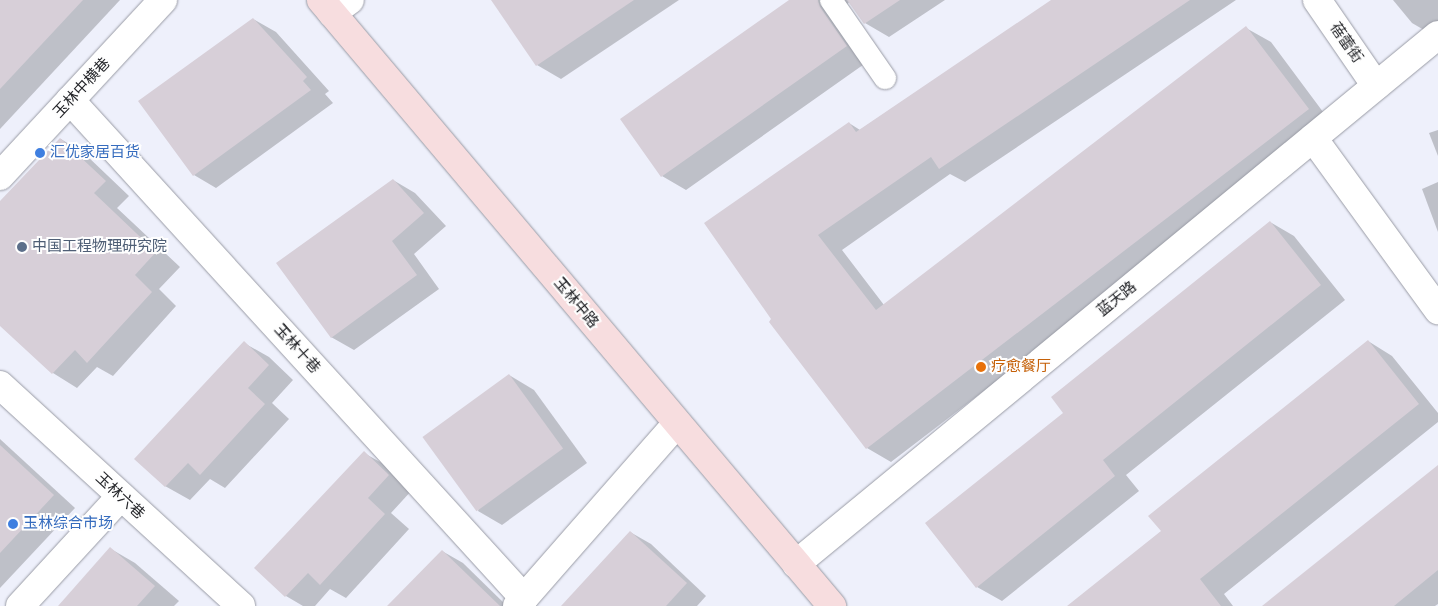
<!DOCTYPE html>
<meta charset="utf-8">
<style>
body{margin:0}
#map{position:relative;width:1438px;height:606px;overflow:hidden;background:#eef0fb;font-family:Jost,"Noto Sans SC",sans-serif}
div>[style]{position:absolute}
.shadow>*{inset:0;background:#0003}
.building>*{inset:0;background:#d7cfd8;transform-origin:0 0}
.roads{filter:drop-shadow(0 0 1px #999ba5) drop-shadow(0 0 1px #999ba5)}
.service>*{height:22px;margin:-11px;padding:0 11px;transform-origin:11px;border-radius:11px;background:#fff}
.minor>*{height:28px;margin:-14px;padding:0 14px;transform-origin:14px;border-radius:14px;background:#fff}
.secondary>*{height:28px;margin:-14px;padding:0 14px;transform-origin:14px;border-radius:14px;background:#f7dddf}
.dots>*{width:14px;height:14px;translate:-50% -50%;box-sizing:border-box;border:2px solid #fefefe;border-radius:50%}
span{translate:-50% -50%;white-space:nowrap;text-align:center;line-height:1.15;-webkit-text-stroke:4px #fefefe;paint-order:stroke}
.street-label{font-size:15px;color:#25262a}
.shop-label{font-size:15px;color:#366cbe}
.left{translate:0 -50%;text-align:left}
.service-label{font-size:15px;color:#4e5e75}
.food-label{font-size:15px;color:#c56008}
</style>
<div id="map">
<div class="shadow">
<div style="clip-path:polygon(0 0,120px 0,0 129px)"></div>
<div style="clip-path:polygon(512px 0,679px 0,561px 79px,537px 65px)"></div>
<div style="clip-path:polygon(791px 0,945px 0,889px 37px,865px 23px,850px 2px,848px 3px,842px 15px,870px 60px,686px 190px,662px 176px)"></div>
<div style="clip-path:polygon(1053px 0,1236px 0,965px 182px,950px 174px,842px 250px,884px 305px,1246px 28px,1271px 42px,1332px 124px,891px 462px,867px 448px,770px 322px,849px 123px,860px 130px)"></div>
<div style="clip-path:polygon(1393px 0,1438px 0,1438px 36px,1436px 37px,1412px 23px)"></div>
<div style="clip-path:polygon(253px 19px,276px 32px,329px 91px,325px 94px,333px 103px,216px 188px,194px 175px)"></div>
<div style="clip-path:polygon(1438px 130px,1438px 156px,1429px 133px)"></div>
<div style="clip-path:polygon(61px 139px,85px 154px,129px 196px,117px 208px,180px 267px,159px 289px,176px 306px,113px 376px,97px 367px,77px 388px,53px 373px,0 324px,0 203px)"></div>
<div style="clip-path:polygon(393px 180px,415px 193px,446px 226px,414px 254px,439px 289px,354px 350px,331px 337px)"></div>
<div style="clip-path:polygon(1438px 182px,1438px 232px,1422px 189px)"></div>
<div style="clip-path:polygon(1270px 222px,1294px 236px,1345px 300px,1126px 475px,1139px 491px,1002px 601px,977px 587px,1065px 413px)"></div>
<div style="clip-path:polygon(1368px 341px,1392px 356px,1438px 413px,1438px 422px,1224px 594px,1233px 606px,1069px 606px,1162px 531px)"></div>
<div style="clip-path:polygon(244px 343px,269px 357px,293px 380px,272px 403px,289px 419px,225px 488px,210px 479px,190px 500px,165px 486px)"></div>
<div style="clip-path:polygon(509px 375px,534px 390px,587px 463px,502px 525px,478px 511px)"></div>
<div style="clip-path:polygon(0 439px,75px 508px,0 588px)"></div>
<div style="clip-path:polygon(364px 453px,389px 467px,413px 489px,391px 513px,409px 529px,346px 598px,330px 589px,315px 606px,303px 606px,286px 596px,256px 568px)"></div>
<div style="clip-path:polygon(1438px 467px,1438px 604px,1435px 606px,1264px 606px)"></div>
<div style="clip-path:polygon(630px 532px,651px 544px,706px 596px,697px 606px,562px 606px)"></div>
<div style="clip-path:polygon(111px 549px,135px 563px,179px 601px,174px 606px,59px 606px)"></div>
<div style="clip-path:polygon(442px 551px,463px 563px,507px 606px,389px 606px)"></div>
</div>
<div class="building">
<div style="clip-path:polygon(0 0,83px 0,0 89px)"></div>
<div style="clip-path:polygon(491px 0,634px 0,536px 66px)"></div>
<div style="clip-path:polygon(789px 0,818px 0,820px 7px,847px 46px,661px 177px,620px 119px)"></div>
<div style="clip-path:polygon(847px 0,900px 0,864px 24px)"></div>
<div style="clip-path:polygon(1051px 0,1190px 0,939px 169px,931px 157px,818px 235px,876px 310px,1246px 26px,1309px 109px,866px 449px,769px 322px,771px 319px,704px 223px,849px 122px,856px 132px)"></div>
<div style="clip-path:polygon(253px 18px,307px 77px,303px 81px,311px 90px,193px 176px,138px 101px)"></div>
<div style="clip-path:polygon(60px 138px,106px 181px,94px 193px,156px 252px,135px 275px,152px 292px,87px 363px,75px 350px,52px 374px,0 326px,0 201px)"></div>
<div style="clip-path:polygon(393px 179px,424px 213px,392px 241px,417px 275px,331px 338px,276px 263px)"></div>
<div style="clip-path:polygon(1270px 221px,1321px 285px,1103px 460px,1115px 476px,976px 588px,925px 523px,1063px 413px,1051px 397px)"></div>
<div style="clip-path:polygon(1368px 340px,1419px 404px,1200px 579px,1221px 606px,1067px 606px,1161px 531px,1148px 516px)"></div>
<div style="clip-path:polygon(244px 341px,269px 365px,248px 388px,265px 404px,200px 475px,188px 463px,165px 487px,134px 459px)"></div>
<div style="left:509px;top:374px;width:92px;height:107px;rotate:54deg"></div>
<div style="clip-path:polygon(0 445px,54px 495px,0 553px)"></div>
<div style="clip-path:polygon(364px 451px,389px 475px,368px 498px,385px 514px,320px 585px,308px 573px,285px 597px,254px 568px)"></div>
<div style="clip-path:polygon(1438px 465px,1438px 570px,1394px 606px,1262px 606px)"></div>
<div style="clip-path:polygon(630px 531px,687px 583px,666px 606px,561px 606px)"></div>
<div style="clip-path:polygon(110px 547px,155px 586px,137px 606px,58px 606px)"></div>
<div style="clip-path:polygon(442px 550px,500px 606px,387px 606px)"></div>
</div>
<div class="roads">
<div class="service">
<div style="left:831px;top:0;width:95px;rotate:55.3deg"></div>
</div>
<div class="minor">
<div style="left:1317px;top:0;width:104px;rotate:55.5deg"></div>
<div style="left:332px;top:13px;width:22px;rotate:-36deg"></div>
<div style="left:70px;top:100px;width:674px;rotate:47.65deg"></div>
<div style="left:1313px;top:138px;width:213px;rotate:54deg"></div>
<div style="left:0;top:176px;width:240px;rotate:-47.2deg"></div>
<div style="left:0;top:385px;width:327px;rotate:42.5deg"></div>
<div style="left:796px;top:564px;width:832px;rotate:-39.49deg"></div>
<div style="left:20px;top:606px;width:149px;rotate:-47.4deg"></div>
<div style="left:517px;top:606px;width:243px;rotate:-48.8deg"></div>
</div>
<div class="secondary">
<div style="left:321px;top:0;width:793px;rotate:49.86deg"></div>
</div>
</div>
<div class="dots">
<div style="left:40px;top:153px;background:#3f7fe0"></div>
<div style="left:22px;top:247px;background:#5c6f8a"></div>
<div style="left:981px;top:367px;background:#e8710a"></div>
<div style="left:13px;top:524px;background:#3f7fe0"></div>
</div>
<div class="street-label">
<span style="left:1346px;top:43px;rotate:55deg">蓓蕾街</span>
<span style="left:82px;top:88px;rotate:-47deg">玉林中横巷</span>
<span style="left:1117px;top:299px;rotate:-39deg">蓝天路</span>
<span style="left:576px;top:303px;rotate:50deg">玉林中路</span>
<span style="left:297px;top:349px;rotate:48deg">玉林十巷</span>
<span style="left:120px;top:496px;rotate:43deg">玉林六巷</span>
</div>
<div class="shop-label">
<span class="left" style="left:50px;top:153px">汇优家居百货</span>
<span class="left" style="left:23px;top:524px">玉林综合市场</span>
</div>
<div class="service-label">
<span class="left" style="left:32px;top:247px">中国工程物理研究院</span>
</div>
<div class="food-label">
<span class="left" style="left:991px;top:367px">疗愈餐厅</span>
</div>
</div>
